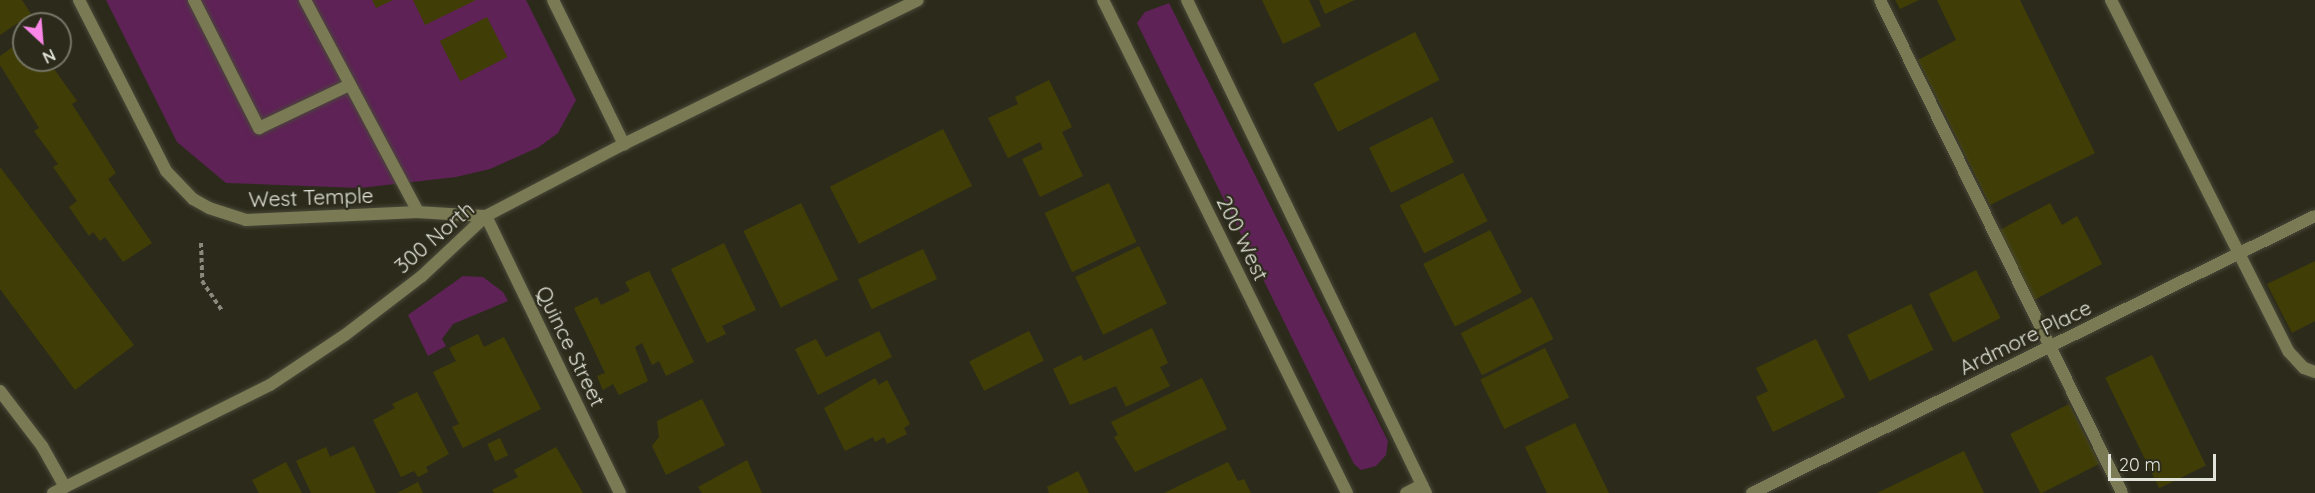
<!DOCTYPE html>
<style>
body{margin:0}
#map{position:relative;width:2315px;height:493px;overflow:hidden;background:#2c2b1b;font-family:Quicksand,sans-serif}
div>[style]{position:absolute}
.green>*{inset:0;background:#5e2256}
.building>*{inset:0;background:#403e06;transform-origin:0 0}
.path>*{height:4px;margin-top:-2px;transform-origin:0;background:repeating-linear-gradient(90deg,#89897c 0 4.5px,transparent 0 7.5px)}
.roads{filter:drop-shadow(0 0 2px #494839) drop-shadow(0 0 2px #494839)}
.service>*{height:12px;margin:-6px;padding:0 6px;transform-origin:6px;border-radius:6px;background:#7a7a54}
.minor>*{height:12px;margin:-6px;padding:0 6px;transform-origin:6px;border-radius:6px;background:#7a7a54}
span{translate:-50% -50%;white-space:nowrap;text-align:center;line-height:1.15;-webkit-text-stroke:4.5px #2c2b1b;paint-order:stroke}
.street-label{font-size:21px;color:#e2e3d8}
.north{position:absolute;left:12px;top:12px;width:60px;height:60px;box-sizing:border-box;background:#2c2b1b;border:2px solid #757567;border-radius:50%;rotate:154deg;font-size:16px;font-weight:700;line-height:24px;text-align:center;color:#e2e3d8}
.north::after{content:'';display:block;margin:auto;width:21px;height:27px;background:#fa87e8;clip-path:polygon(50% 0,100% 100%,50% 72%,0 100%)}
.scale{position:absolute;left:2108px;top:454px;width:108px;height:27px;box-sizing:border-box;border:3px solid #e2e3d8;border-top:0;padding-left:8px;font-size:18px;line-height:21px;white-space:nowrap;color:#e2e3d8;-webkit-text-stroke:4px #2c2b1b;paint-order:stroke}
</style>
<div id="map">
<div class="green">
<div style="clip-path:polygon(106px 0,526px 0,576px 100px,558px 133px,539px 147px,490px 169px,456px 177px,360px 188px,226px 183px,177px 142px)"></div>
<div style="clip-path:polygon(1169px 3px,1388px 441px,1386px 455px,1376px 466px,1361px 470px,1354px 464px,1137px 23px,1145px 12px)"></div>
<div style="clip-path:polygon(463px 276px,483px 277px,503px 292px,508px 301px,453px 324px,442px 339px,446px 346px,428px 356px,408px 315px)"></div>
</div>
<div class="building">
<div style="clip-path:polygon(0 0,22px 0,31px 14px,0 35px)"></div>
<div style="clip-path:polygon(372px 0,393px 0,376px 8px)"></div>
<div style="clip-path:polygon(413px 0,476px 0,425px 25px)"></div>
<div style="clip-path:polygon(1262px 0,1309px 0,1321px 26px,1283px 44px)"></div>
<div style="clip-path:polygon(1319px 0,1355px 0,1325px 14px)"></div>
<div style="clip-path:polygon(1895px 0,1919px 0,1900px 9px)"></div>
<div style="clip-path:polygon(1937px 0,2020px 0,2095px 153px,1990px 205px,1918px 60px,1956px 40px)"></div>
<div style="left:487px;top:17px;width:45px;height:53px;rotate:63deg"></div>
<div style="left:1415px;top:32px;width:54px;height:114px;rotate:63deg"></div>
<div style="clip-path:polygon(24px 39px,24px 60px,55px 60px,59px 66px,54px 69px,77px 101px,72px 104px,116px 173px,108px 179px,152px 243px,123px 262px,105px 237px,100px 241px,93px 232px,89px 236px,69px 207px,77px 201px,53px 167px,58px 164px,34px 131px,39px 128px,0 65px,0 56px)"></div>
<div style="clip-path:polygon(1049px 80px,1072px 127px,1062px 132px,1083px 176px,1040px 197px,1022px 159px,1043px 149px,1040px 142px,1008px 158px,988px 118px,1018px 104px,1015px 97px)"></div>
<div style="left:1432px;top:117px;width:50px;height:70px;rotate:64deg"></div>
<div style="left:943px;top:129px;width:64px;height:127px;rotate:63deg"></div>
<div style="clip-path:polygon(0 167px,134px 345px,75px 390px,0 289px)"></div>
<div style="left:1463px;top:173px;width:54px;height:71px;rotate:63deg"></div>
<div style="left:1109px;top:183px;width:65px;height:71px;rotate:65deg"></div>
<div style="left:801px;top:203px;width:85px;height:64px;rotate:64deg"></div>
<div style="clip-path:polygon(2050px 203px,2062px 225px,2077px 216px,2102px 264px,2034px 300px,1998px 231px)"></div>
<div style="left:1490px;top:230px;width:70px;height:75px;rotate:63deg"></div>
<div style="clip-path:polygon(724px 243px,756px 310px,722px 326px,726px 334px,707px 343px,671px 269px)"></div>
<div style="left:1139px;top:246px;width:64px;height:71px;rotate:64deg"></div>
<div style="left:923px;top:249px;width:33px;height:72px;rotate:65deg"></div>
<div style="clip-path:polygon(2315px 261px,2315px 321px,2292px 333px,2267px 284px)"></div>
<div style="left:1976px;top:270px;width:54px;height:53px;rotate:63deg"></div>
<div style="clip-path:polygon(649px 271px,694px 362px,666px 376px,659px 361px,652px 365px,642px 343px,635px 347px,648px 381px,619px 395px,613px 384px,603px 390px,597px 376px,605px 373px,574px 308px,597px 297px,601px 305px,630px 291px,625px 282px)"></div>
<div style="left:1532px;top:297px;width:47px;height:80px;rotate:63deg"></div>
<div style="left:1911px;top:304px;width:51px;height:71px;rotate:64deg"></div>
<div style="clip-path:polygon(1152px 328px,1168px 363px,1160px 367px,1170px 386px,1126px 407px,1116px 386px,1070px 405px,1053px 369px,1081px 355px,1084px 361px)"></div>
<div style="clip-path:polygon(879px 331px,892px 357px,818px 395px,795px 349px,816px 339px,826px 357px)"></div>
<div style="left:1029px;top:331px;width:33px;height:67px;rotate:63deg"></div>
<div style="clip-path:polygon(478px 334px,484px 347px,504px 337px,541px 409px,463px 448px,452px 427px,459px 424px,433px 372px,456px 361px,449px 348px)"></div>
<div style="clip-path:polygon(1816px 339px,1845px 397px,1773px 432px,1756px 397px,1768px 391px,1756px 368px)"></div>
<div style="left:1545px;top:348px;width:55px;height:72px;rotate:64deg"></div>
<div style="left:2152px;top:355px;width:123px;height:52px;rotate:64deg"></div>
<div style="clip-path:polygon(875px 378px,879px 385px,887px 380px,910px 424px,904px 428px,907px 434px,887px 444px,884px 437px,875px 442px,873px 437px,845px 451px,824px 408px)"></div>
<div style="clip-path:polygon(1202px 378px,1227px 429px,1135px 472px,1114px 437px,1118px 435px,1111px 422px)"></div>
<div style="clip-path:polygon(417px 392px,449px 454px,426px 467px,428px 472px,418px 477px,414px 471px,401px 477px,373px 420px,395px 408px,392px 404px)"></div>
<div style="clip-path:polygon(702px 399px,725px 445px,666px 475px,652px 446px,659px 437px,657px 421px)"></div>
<div style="left:2069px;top:404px;width:67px;height:66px;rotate:63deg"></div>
<div style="clip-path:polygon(1575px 423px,1609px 493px,1547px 493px,1525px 447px)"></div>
<div style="left:500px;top:438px;width:19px;height:14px;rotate:65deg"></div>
<div style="clip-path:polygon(354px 446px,376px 493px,311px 493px,296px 461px,326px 447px,330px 457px)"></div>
<div style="clip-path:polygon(556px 447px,583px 493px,494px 493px,492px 490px,518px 477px,514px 470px)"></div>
<div style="clip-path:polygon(1964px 451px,1984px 493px,1877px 493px)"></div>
<div style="clip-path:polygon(747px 460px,762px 493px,702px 493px,698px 487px)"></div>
<div style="clip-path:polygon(286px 462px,302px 493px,259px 493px,252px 480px)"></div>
<div style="clip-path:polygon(1228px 462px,1238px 481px,1244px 479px,1251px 493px,1164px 493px)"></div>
<div style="clip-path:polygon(1078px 471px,1089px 493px,1049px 493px,1047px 487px)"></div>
<div style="clip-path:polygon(418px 482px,423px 493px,397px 493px)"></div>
</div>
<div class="path">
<div style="left:201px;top:243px;width:38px;rotate:88deg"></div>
<div style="left:202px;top:281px;width:37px;rotate:56deg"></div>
</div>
<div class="roads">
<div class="service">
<div style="left:194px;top:0;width:144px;rotate:63.1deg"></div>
<div style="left:259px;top:128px;width:98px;rotate:-25.5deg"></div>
<div style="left:305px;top:0;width:240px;rotate:61.9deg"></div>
<div style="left:1880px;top:0;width:549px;rotate:63.85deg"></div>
<div style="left:2111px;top:0;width:394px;rotate:63.2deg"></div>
<div style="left:2289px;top:352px;width:22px;rotate:47deg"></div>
<div style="left:2304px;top:368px;width:12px;rotate:20deg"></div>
</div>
<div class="minor">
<div style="left:79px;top:0;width:192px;rotate:63deg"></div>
<div style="left:166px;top:171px;width:39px;rotate:46deg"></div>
<div style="left:193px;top:199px;width:18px;rotate:29deg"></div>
<div style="left:209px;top:208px;width:39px;rotate:18deg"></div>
<div style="left:246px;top:220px;width:172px;rotate:-2.7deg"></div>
<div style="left:418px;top:212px;width:68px;rotate:3.4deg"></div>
<div style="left:553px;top:0;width:161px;rotate:63.8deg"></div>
<div style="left:1103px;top:0;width:550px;rotate:63.67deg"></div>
<div style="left:1187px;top:0;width:548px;rotate:64.14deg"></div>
<div style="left:486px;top:216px;width:308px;rotate:64.2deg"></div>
<div style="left:0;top:391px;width:69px;rotate:52.6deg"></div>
<div style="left:42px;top:446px;width:47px;rotate:60.7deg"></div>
<div style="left:53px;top:493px;width:242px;rotate:-26.5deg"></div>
<div style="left:270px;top:385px;width:90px;rotate:-33.7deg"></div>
<div style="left:345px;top:335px;width:97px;rotate:-37.5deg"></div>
<div style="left:422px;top:276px;width:88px;rotate:-43.2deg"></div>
<div style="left:486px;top:216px;width:156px;rotate:-27.6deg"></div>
<div style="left:624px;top:144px;width:327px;rotate:-26.1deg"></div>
<div style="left:1406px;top:493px;width:18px;rotate:-27deg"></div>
<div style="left:1752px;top:493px;width:627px;rotate:-26.2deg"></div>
</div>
</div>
<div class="street-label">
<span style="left:311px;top:197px;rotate:-2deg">West Temple</span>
<span style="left:434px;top:237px;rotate:-41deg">300 North</span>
<span style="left:1243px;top:238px;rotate:64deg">200 West</span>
<span style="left:2025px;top:337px;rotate:-26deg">Ardmore Place</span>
<span style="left:571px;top:346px;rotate:64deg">Quince Street</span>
</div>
<div class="north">N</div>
<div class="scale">20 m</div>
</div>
